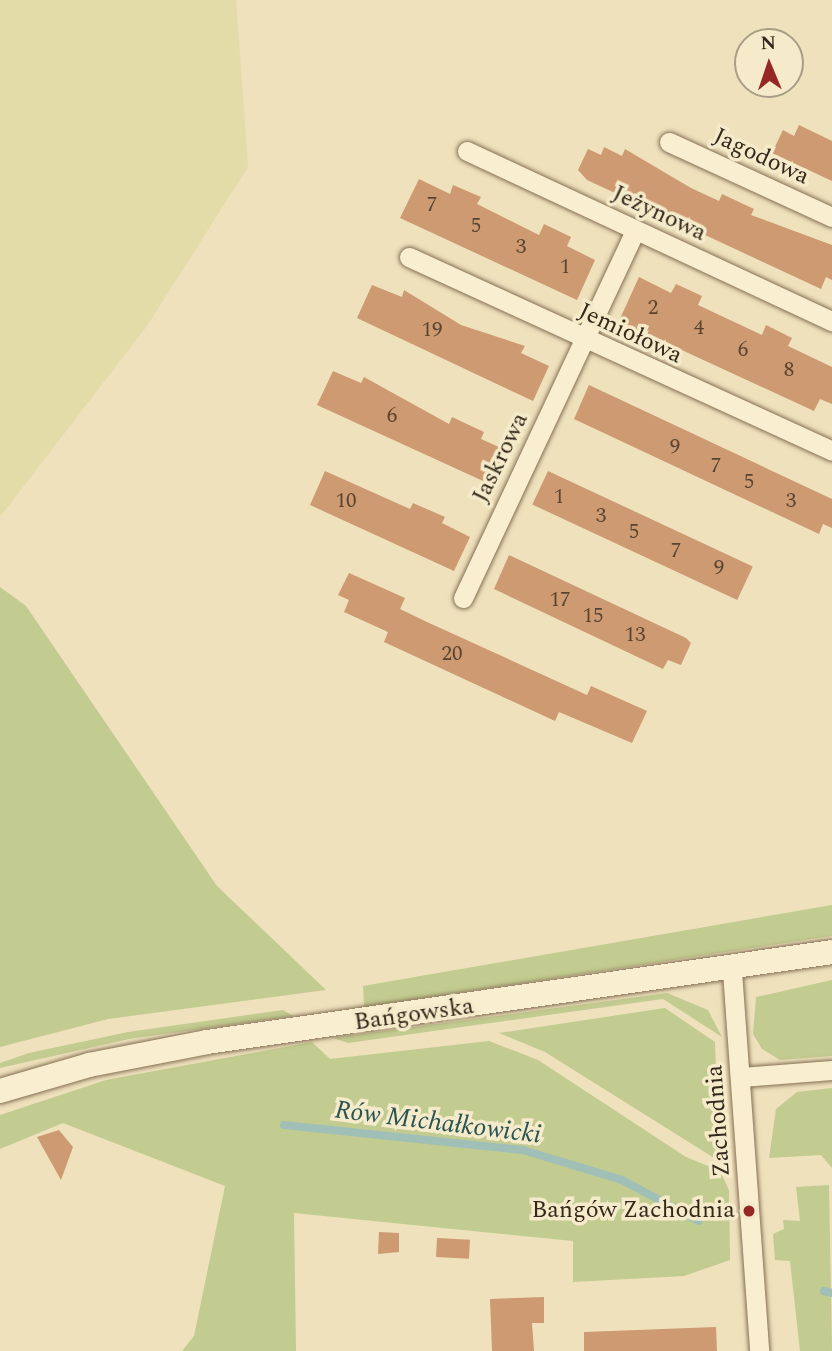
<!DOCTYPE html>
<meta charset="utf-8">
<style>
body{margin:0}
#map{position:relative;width:832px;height:1351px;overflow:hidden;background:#eee1bc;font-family:Spectral,serif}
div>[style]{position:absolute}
.farmland>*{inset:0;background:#e3dca9}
.green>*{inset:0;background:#c2cb90}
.stream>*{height:8px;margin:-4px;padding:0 4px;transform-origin:4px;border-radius:4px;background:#a0bfb7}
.building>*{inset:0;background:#cd9a71;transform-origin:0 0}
.roads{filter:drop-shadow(0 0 2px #857055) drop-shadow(0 0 2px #857055)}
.minor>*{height:19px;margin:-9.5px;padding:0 9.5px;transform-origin:9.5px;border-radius:9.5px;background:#f9eecf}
.tertiary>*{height:24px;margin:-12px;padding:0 12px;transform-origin:12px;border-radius:12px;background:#f9eecf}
.dots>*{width:19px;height:19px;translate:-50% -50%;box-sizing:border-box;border:4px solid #f5ebcb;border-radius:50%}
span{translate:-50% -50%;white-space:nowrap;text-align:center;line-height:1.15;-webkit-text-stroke:7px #f5ebcb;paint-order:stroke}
.number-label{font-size:21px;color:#5a4430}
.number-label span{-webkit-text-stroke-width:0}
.street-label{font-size:24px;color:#34281b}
.poi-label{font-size:24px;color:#34281b}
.right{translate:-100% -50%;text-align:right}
.water-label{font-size:26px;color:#295453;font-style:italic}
.north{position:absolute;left:734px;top:28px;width:70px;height:70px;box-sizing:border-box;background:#f5ebcb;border:2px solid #a89d85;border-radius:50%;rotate:358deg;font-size:19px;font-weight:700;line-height:28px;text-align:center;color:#34281b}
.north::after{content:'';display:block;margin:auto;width:24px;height:32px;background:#952825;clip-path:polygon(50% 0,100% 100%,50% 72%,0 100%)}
</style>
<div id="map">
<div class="farmland">
<div style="clip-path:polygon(0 0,236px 0,248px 167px,147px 326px,0 517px)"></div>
</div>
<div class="green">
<div style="clip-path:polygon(0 587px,26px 606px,217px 886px,326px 990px,108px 1019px,0 1047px)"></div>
<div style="clip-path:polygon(832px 905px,832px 936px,364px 1007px,363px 986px)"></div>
<div style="clip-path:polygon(832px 980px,832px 1056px,780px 1060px,762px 1049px,753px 1034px,756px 997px)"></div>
<div style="clip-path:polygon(667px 993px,708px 1010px,722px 1037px,663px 999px,348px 1043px,333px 1038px)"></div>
<div style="clip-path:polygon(665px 1008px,715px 1042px,719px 1161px,545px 1052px,499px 1033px)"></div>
<div style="clip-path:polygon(283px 1010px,293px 1016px,129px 1039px,0 1068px,0 1063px,29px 1053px,128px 1032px)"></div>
<div style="clip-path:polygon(489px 1041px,538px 1060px,686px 1157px,720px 1171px,729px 1190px,730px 1260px,684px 1276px,573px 1282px,573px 1241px,294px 1213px,296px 1351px,182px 1351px,194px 1336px,225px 1186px,63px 1123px,0 1149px,0 1115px,106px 1080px,312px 1042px,330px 1059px)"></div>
<div style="clip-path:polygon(832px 1088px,832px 1168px,821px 1155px,769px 1158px,776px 1109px,797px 1092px)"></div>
<div style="clip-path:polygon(829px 1185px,832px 1351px,800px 1351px,790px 1261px,775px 1260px,773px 1234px,784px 1229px,783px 1220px,800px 1221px,796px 1187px)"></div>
</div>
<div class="stream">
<div style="left:284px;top:1125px;width:240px;rotate:6deg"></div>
<div style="left:523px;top:1150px;width:103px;rotate:16.9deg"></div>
<div style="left:622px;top:1180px;width:87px;rotate:28deg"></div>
<div style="left:824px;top:1291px;width:8px;rotate:14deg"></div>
</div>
<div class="building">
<div style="clip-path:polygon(799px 125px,832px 141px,832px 181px,772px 153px,783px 130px,794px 136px)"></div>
<div style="clip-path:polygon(604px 147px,622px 156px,625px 149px,691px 188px,719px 201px,722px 194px,754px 209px,751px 215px,832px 245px,832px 280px,826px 277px,821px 289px,587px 180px,578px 170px,588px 149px,601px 155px)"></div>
<div style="clip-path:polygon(419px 179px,450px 194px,453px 185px,481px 197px,477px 204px,539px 235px,544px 224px,571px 237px,567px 246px,595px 260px,577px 300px,400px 218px)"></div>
<div style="clip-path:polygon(639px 277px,671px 293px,676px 284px,702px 296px,698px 305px,762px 335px,766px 325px,792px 338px,788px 346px,832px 367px,832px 404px,820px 399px,814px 411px,619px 321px)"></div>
<div style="clip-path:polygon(372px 285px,402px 297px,404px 290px,461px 325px,525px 346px,521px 353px,549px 366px,533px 401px,357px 318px)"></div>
<div style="clip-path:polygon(333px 371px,361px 383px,364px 377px,449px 424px,452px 417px,484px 432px,481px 439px,510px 452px,494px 486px,317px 405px)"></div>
<div style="clip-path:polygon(589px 385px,832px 499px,832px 528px,823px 524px,819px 534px,574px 419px)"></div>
<div style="clip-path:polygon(325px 471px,410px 509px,413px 503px,445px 517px,442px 523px,470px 537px,454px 571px,310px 505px)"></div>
<div style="left:548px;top:471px;width:226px;height:37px;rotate:25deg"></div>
<div style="clip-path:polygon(509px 555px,686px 638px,691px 643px,681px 665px,668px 660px,663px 669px,494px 589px)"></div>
<div style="clip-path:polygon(349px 573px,405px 598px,400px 609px,427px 622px,587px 695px,591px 686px,647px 711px,632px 743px,559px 712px,555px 721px,384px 642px,388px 632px,344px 612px,349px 600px,338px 595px)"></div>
<div style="clip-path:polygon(59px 1130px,73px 1147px,61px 1180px,37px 1137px)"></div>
<div style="clip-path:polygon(379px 1232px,399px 1233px,399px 1252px,378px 1254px)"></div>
<div style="left:437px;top:1238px;width:33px;height:19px;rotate:3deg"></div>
<div style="clip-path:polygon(544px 1297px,544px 1323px,532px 1323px,534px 1351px,492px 1351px,490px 1299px)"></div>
<div style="clip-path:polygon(716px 1327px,717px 1351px,584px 1351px,584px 1332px)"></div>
</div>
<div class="roads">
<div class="minor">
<div style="left:669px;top:142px;width:179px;rotate:24.7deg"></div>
<div style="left:467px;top:151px;width:403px;rotate:25deg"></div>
<div style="left:409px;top:257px;width:465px;rotate:24.6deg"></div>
<div style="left:463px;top:598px;width:406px;rotate:-64.9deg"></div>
<div style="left:732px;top:971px;width:381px;rotate:85.9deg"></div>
<div style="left:741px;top:1077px;width:91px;rotate:-4.4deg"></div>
</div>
<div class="tertiary">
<div style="left:0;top:1091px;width:93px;rotate:-16.3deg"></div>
<div style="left:89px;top:1065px;width:120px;rotate:-11deg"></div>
<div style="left:207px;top:1042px;width:631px;rotate:-8.19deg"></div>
</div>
</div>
<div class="dots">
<div style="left:749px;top:1211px;background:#952825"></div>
</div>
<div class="number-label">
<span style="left:432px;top:205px">7</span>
<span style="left:476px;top:226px">5</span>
<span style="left:521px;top:247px">3</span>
<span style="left:565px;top:267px">1</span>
<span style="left:653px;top:308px">2</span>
<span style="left:699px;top:328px">4</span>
<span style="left:432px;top:330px">19</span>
<span style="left:743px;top:350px">6</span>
<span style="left:789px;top:370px">8</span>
<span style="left:392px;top:416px">6</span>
<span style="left:675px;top:447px">9</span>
<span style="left:716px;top:466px">7</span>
<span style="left:749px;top:482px">5</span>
<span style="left:559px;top:497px">1</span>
<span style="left:346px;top:501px">10</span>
<span style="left:791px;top:501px">3</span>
<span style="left:601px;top:516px">3</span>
<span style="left:634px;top:532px">5</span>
<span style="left:676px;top:551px">7</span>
<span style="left:719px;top:568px">9</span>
<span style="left:560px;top:600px">17</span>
<span style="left:593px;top:616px">15</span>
<span style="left:635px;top:635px">13</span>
<span style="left:452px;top:654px">20</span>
</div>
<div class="street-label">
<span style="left:761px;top:157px;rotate:25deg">Jagodowa</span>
<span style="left:659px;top:214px;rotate:25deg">Jeżynowa</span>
<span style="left:630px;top:334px;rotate:25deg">Jemiołowa</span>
<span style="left:501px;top:458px;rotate:-64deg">Jaskrowa</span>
<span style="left:414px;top:1015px;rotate:-8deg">Bańgowska</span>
<span style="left:719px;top:1121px;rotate:-94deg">Zachodnia</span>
</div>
<div class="poi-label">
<span class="right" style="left:735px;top:1211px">Bańgów Zachodnia</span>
</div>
<div class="water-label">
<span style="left:438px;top:1123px;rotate:7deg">Rów Michałkowicki</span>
</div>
<div class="north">N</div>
</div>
